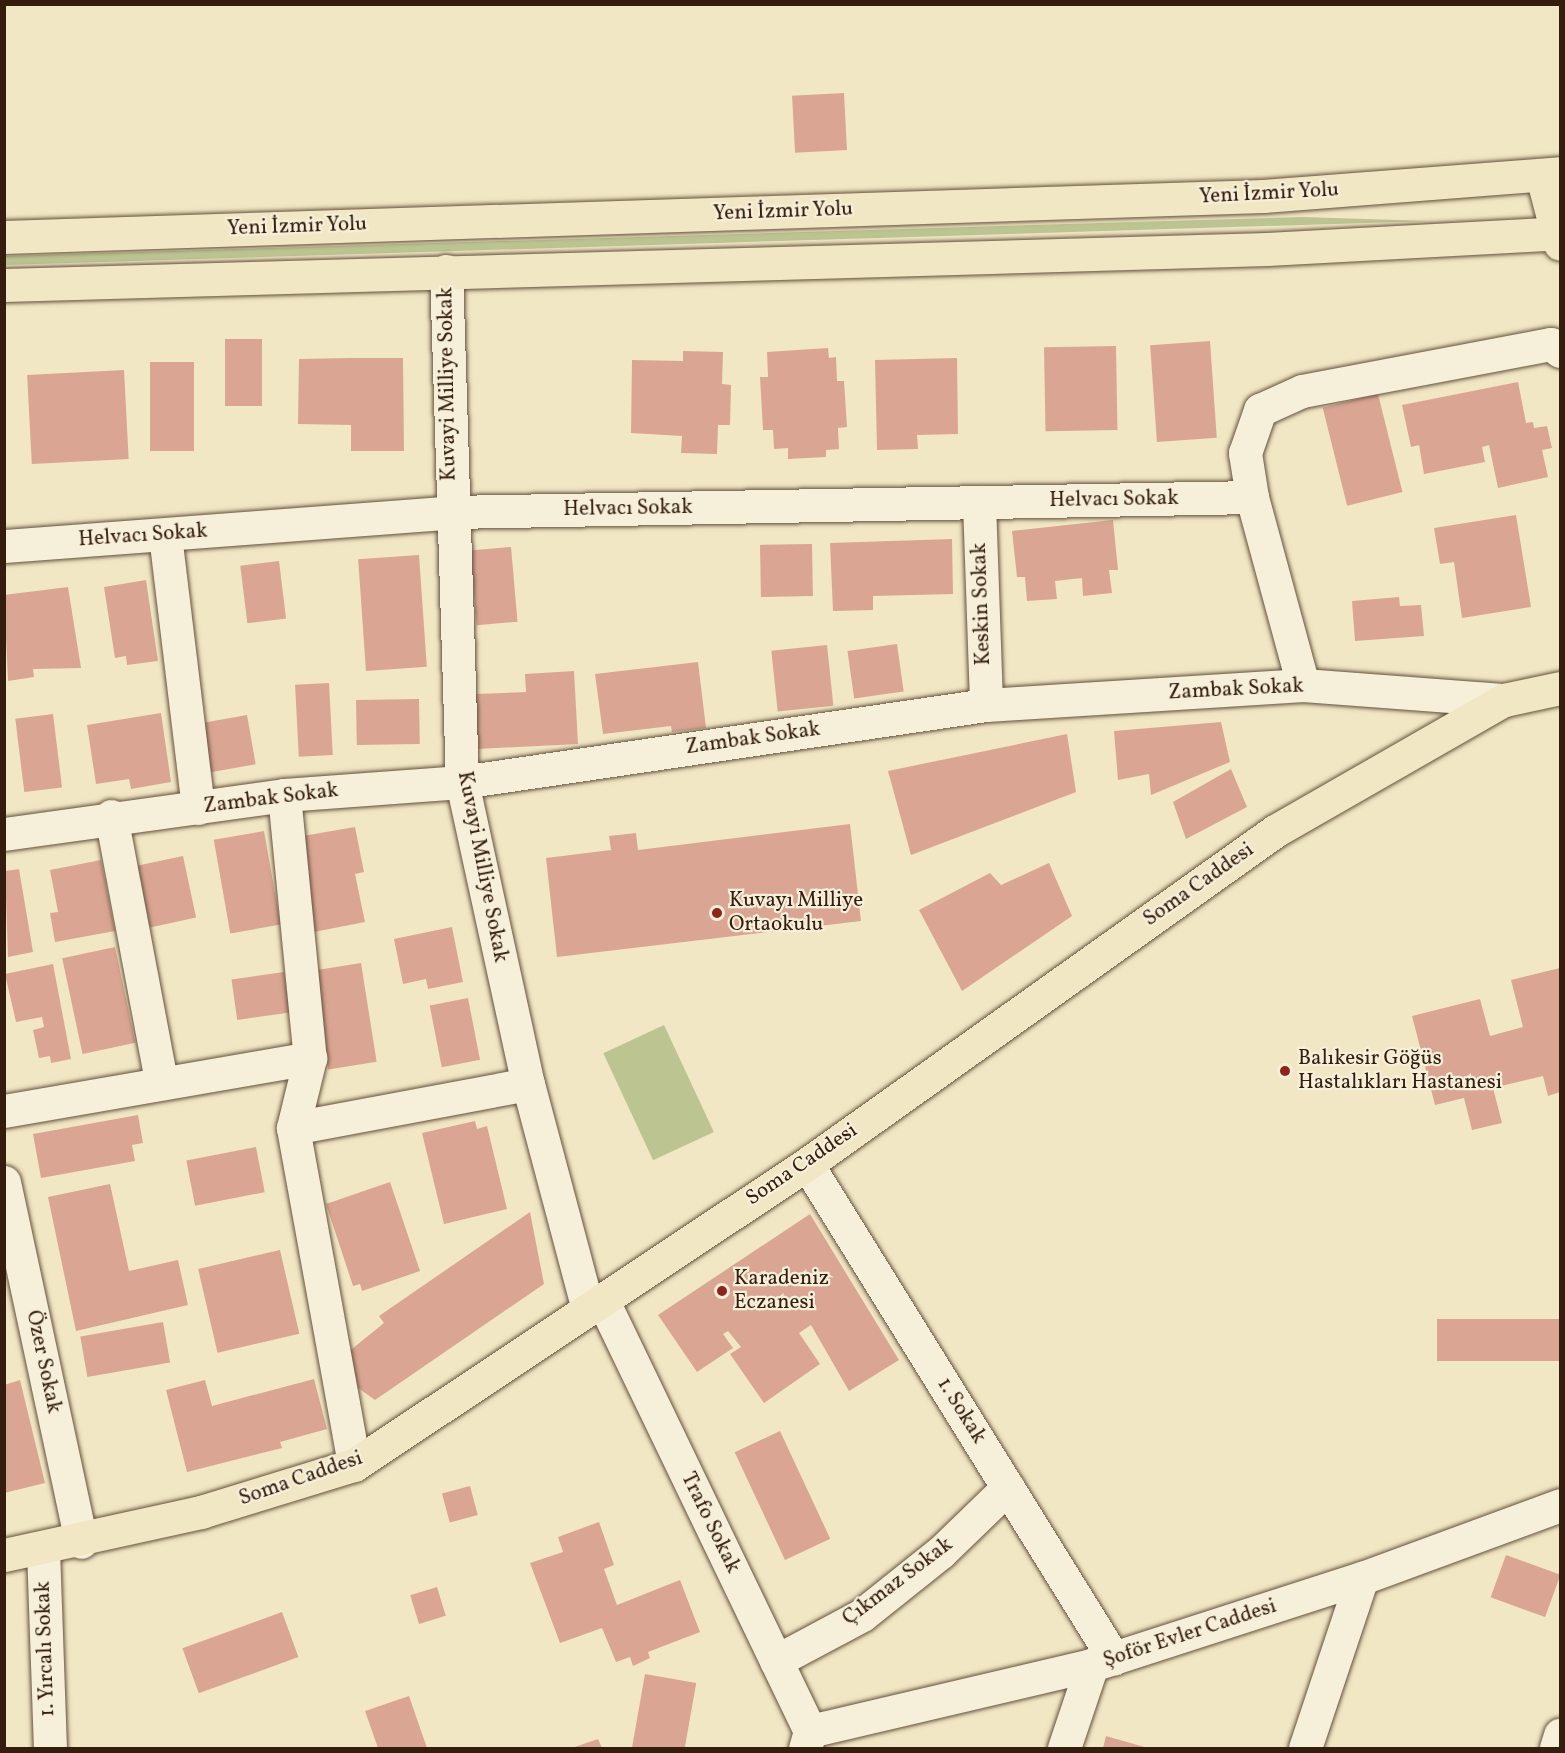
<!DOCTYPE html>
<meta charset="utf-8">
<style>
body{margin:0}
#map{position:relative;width:1565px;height:1753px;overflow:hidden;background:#f1e7c4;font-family:Vollkorn,serif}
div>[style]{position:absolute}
.green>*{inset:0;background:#bcc592;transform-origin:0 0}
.building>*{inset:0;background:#daa693;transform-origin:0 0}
.roads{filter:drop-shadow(0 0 2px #64503c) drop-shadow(0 0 2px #64503c)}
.minor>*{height:33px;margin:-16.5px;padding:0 16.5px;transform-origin:16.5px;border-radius:16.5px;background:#f6efd9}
.major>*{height:33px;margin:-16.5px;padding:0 16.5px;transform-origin:16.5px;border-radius:16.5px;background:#f1e7c4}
.highway>*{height:33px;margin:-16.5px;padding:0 16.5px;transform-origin:16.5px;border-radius:16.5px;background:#f1e7c4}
.dots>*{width:16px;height:16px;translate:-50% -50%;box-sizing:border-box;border:3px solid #f6efd9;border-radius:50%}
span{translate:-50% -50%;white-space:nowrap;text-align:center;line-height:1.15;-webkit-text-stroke:4.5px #f6efd9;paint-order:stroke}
.street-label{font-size:21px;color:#351d0e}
.poi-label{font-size:21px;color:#351d0e}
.left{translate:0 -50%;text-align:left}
.frame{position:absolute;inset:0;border:6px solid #351d0e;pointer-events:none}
</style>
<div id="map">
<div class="green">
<div style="clip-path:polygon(1302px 217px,1428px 221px,4px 265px,5px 256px)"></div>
<div style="left:664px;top:1025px;width:118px;height:67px;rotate:65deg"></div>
</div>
<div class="building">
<div style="left:844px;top:93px;width:57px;height:52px;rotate:87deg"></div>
<div style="left:225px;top:339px;width:37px;height:67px"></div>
<div style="left:1210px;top:341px;width:97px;height:60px;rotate:86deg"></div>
<div style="left:1116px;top:346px;width:84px;height:72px;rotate:89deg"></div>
<div style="clip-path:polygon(828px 348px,829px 358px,836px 357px,837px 381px,844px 381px,847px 427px,838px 428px,839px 449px,826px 450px,826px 457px,788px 459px,788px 448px,774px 449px,773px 430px,763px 430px,760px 377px,768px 377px,767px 352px)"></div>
<div style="clip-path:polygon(683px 351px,723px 352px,722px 384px,731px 385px,730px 425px,718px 425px,717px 454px,681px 453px,682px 436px,631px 433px,632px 360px,683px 361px)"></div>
<div style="clip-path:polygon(350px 358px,403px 358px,404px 451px,351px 451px,351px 425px,298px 424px,299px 359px)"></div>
<div style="clip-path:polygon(957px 358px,958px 434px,917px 435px,918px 449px,877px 450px,875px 360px)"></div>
<div style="left:150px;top:362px;width:44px;height:89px"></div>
<div style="left:124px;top:370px;width:89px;height:97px;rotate:87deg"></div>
<div style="clip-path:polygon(1518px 382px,1526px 423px,1533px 422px,1534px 428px,1547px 426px,1552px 448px,1542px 450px,1548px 477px,1498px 488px,1489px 445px,1482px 447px,1485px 462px,1424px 474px,1419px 445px,1411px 447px,1402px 405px)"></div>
<div style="left:1378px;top:394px;width:101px;height:57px;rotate:76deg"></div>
<div style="clip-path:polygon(1516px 515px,1531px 607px,1462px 618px,1454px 562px,1440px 564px,1434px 528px)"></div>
<div style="clip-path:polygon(1113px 520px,1118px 570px,1109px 570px,1112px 593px,1083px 596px,1082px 578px,1055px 581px,1057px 599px,1027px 601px,1025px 577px,1017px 577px,1012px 531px)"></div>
<div style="clip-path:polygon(952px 539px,953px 594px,873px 596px,873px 610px,833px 611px,830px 543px)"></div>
<div style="left:812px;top:544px;width:52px;height:52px;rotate:89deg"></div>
<div style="left:511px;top:547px;width:75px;height:41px;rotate:85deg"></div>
<div style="left:419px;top:555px;width:112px;height:61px;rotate:86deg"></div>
<div style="left:279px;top:561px;width:58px;height:39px;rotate:83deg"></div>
<div style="clip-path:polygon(146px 580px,158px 661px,127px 665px,126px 656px,115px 658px,104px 587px)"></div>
<div style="clip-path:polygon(68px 587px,81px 668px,33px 669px,34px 677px,8px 681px,4px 595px)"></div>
<div style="clip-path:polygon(1399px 597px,1400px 606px,1421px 605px,1424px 636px,1355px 641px,1352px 601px)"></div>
<div style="left:897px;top:644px;width:48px;height:50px;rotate:82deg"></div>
<div style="left:827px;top:645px;width:61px;height:56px;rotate:84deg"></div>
<div style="clip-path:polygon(698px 662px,706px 728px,672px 732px,671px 726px,603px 734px,595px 674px)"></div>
<div style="clip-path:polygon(574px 671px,578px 744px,477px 749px,475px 694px,526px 692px,525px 674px)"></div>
<div style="left:329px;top:683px;width:72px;height:34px;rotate:87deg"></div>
<div style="left:419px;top:699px;width:45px;height:63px;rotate:89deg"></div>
<div style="clip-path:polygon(161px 713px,171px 782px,131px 789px,129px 779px,96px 784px,87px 725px)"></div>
<div style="left:53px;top:714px;width:74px;height:38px;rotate:83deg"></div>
<div style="left:247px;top:715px;width:50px;height:50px;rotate:80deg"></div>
<div style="clip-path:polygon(1221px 722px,1230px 762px,1151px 795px,1149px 774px,1118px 780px,1114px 731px)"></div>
<div style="clip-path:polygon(1067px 734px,1076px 792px,911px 855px,888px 771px)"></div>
<div style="clip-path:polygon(1231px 769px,1247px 807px,1186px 839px,1173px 802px)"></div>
<div style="clip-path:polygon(850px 824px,861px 921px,557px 957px,546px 858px,611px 850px,609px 836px,636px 833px,638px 850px)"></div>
<div style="clip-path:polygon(355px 827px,364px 872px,355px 874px,365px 922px,314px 932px,297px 837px)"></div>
<div style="left:264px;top:831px;width:95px;height:51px;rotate:80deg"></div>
<div style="left:183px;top:856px;width:63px;height:47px;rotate:78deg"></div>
<div style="clip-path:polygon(101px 860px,115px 931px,55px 942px,50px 913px,58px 912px,50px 870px)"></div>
<div style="clip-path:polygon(1049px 863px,1072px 916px,962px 991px,919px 910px,990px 873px,1001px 885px)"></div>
<div style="clip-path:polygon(19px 869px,33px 952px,8px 957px,5px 871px)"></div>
<div style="clip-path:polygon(452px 927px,463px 982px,428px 989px,426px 979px,403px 984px,394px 939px)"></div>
<div style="left:115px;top:947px;width:98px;height:54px;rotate:78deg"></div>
<div style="left:361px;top:963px;width:100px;height:49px;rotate:81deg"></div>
<div style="clip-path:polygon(53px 964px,71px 1059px,51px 1063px,50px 1056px,39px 1058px,33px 1030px,44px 1027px,42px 1017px,16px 1022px,5px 974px)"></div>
<div style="clip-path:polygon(1560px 968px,1560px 1092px,1548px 1096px,1543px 1076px,1493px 1088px,1502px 1123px,1472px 1130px,1464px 1098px,1435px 1105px,1412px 1016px,1480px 999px,1490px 1036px,1523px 1027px,1511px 980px)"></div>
<div style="left:284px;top:972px;width:41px;height:53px;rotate:82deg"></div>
<div style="left:468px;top:998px;width:63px;height:39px;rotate:79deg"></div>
<div style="clip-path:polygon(138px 1115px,143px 1143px,132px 1145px,135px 1161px,41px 1178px,33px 1134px)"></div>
<div style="clip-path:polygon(475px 1121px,477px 1129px,487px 1126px,507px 1209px,444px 1224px,422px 1133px)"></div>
<div style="left:256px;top:1147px;width:46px;height:71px;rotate:79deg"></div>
<div style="clip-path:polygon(390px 1182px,420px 1271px,362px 1291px,360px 1284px,353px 1286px,326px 1204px)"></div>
<div style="clip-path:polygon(110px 1184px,129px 1271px,178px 1260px,188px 1305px,76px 1331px,48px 1197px)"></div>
<div style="clip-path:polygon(530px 1212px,544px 1284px,375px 1400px,354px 1385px,347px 1353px,384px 1323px,379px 1316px)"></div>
<div style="clip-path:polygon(810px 1214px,899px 1360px,849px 1391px,811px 1325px,799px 1333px,820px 1364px,764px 1403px,730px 1354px,741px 1347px,728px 1331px,723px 1334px,733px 1348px,697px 1372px,658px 1315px)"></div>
<div style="left:280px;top:1250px;width:86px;height:84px;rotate:77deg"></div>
<div style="left:1560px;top:1319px;width:42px;height:123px;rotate:90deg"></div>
<div style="left:163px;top:1322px;width:41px;height:84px;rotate:80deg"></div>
<div style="clip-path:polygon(314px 1379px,327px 1429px,280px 1442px,282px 1448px,187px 1472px,166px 1390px,205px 1380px,212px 1406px)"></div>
<div style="clip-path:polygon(20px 1380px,45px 1483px,4px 1493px,4px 1385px)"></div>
<div style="left:780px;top:1431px;width:119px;height:50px;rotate:65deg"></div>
<div style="left:470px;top:1486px;width:30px;height:29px;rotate:75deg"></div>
<div style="clip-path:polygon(599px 1522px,614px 1565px,604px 1569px,617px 1605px,680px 1580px,700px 1632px,648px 1652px,650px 1658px,633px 1666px,630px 1657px,616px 1662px,602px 1628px,560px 1643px,530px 1563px,563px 1552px,558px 1537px)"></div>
<div style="left:1506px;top:1555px;width:58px;height:45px;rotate:20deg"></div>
<div style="left:437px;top:1587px;width:30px;height:28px;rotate:73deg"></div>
<div style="left:282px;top:1612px;width:48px;height:106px;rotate:70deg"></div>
<div style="left:645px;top:1674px;width:52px;height:75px;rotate:10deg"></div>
<div style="clip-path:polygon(409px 1696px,427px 1748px,378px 1748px,365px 1711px)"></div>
<div style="clip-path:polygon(1106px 1736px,1148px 1748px,1103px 1748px)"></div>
<div style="clip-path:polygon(598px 1739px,602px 1748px,572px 1748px)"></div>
</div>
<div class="roads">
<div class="minor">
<div style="left:446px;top:271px;width:511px;rotate:88.21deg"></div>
<div style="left:462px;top:782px;width:309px;rotate:77.7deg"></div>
<div style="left:528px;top:1084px;width:233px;rotate:75.1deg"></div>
<div style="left:979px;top:502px;width:203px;rotate:88deg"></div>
<div style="left:165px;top:535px;width:275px;rotate:83.1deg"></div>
<div style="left:4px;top:546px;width:448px;rotate:-4.3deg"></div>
<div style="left:451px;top:512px;width:801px;rotate:-1.07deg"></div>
<div style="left:1303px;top:685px;width:195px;rotate:-105.2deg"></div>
<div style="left:1252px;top:497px;width:45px;rotate:-99deg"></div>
<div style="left:1245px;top:453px;width:46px;rotate:-70.8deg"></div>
<div style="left:1260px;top:410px;width:46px;rotate:-24.3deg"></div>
<div style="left:1302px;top:391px;width:253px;rotate:-10.7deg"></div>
<div style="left:1551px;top:344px;width:11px;rotate:38deg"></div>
<div style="left:284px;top:795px;width:264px;rotate:84.4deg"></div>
<div style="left:310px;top:1058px;width:72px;rotate:103.7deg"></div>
<div style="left:293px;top:1128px;width:342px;rotate:79.7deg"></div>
<div style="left:111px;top:816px;width:270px;rotate:79.3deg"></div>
<div style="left:4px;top:834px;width:283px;rotate:-7.9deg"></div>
<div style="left:284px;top:795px;width:178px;rotate:-4.2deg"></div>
<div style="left:462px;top:782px;width:530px;rotate:-8.36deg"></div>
<div style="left:986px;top:705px;width:318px;rotate:-3.6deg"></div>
<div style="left:1303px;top:685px;width:202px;rotate:4.3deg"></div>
<div style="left:4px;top:1111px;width:311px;rotate:-9.8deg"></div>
<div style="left:293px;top:1128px;width:239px;rotate:-10.6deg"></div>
<div style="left:807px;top:1164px;width:582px;rotate:58.19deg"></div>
<div style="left:4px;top:1182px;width:368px;rotate:77.9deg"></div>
<div style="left:602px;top:1299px;width:479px;rotate:64.3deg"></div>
<div style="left:810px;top:1731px;width:18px;rotate:106deg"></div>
<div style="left:43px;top:1549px;width:199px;rotate:88deg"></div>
<div style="left:776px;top:1661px;width:98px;rotate:-28.1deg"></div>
<div style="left:862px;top:1615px;width:101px;rotate:-38.6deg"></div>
<div style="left:941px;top:1552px;width:93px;rotate:-44.1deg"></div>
<div style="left:810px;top:1731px;width:290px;rotate:-13.2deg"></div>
<div style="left:1092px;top:1665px;width:284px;rotate:-17.9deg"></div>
<div style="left:1362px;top:1578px;width:211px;rotate:-20.2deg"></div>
<div style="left:1064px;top:1748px;width:88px;rotate:-71.4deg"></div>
<div style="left:1305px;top:1748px;width:179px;rotate:-71.5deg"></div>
<div style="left:1556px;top:1748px;width:14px;rotate:-73deg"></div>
</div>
<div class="major">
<div style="left:4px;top:1555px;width:202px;rotate:-12.3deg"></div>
<div style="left:201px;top:1512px;width:160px;rotate:-17.1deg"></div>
<div style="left:354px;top:1465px;width:544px;rotate:-33.6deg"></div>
<div style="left:807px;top:1164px;width:574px;rotate:-35.43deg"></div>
<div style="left:1275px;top:831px;width:264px;rotate:-29.8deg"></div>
<div style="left:1504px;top:700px;width:57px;rotate:-12.1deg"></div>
</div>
<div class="highway">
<div style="left:1542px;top:176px;width:70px;rotate:75.2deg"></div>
<div style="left:4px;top:237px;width:1260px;rotate:-1.87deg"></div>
<div style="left:1263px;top:196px;width:298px;rotate:-4.4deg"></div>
<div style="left:4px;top:285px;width:1264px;rotate:-1.63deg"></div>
<div style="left:1267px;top:249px;width:293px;rotate:-3.1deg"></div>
</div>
</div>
<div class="dots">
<div style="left:717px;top:913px;background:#8f2418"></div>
<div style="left:1285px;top:1071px;background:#8f2418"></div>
<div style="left:722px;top:1291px;background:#8f2418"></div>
</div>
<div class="street-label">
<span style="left:1269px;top:194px;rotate:-3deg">Yeni İzmir Yolu</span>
<span style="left:783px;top:212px;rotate:-2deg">Yeni İzmir Yolu</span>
<span style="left:297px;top:227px;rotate:-2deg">Yeni İzmir Yolu</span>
<span style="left:448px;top:384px;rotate:-91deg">Kuvayi Milliye Sokak</span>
<span style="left:1114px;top:500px;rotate:-1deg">Helvacı Sokak</span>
<span style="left:628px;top:509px;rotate:-1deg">Helvacı Sokak</span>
<span style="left:143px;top:536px;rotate:-4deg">Helvacı Sokak</span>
<span style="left:982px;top:604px;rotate:-92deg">Keskin Sokak</span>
<span style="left:1236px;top:690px;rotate:-3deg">Zambak Sokak</span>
<span style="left:753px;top:739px;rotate:-8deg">Zambak Sokak</span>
<span style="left:271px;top:799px;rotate:-7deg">Zambak Sokak</span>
<span style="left:482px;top:867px;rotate:79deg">Kuvayi Milliye Sokak</span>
<span style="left:1199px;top:885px;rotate:-35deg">Soma Caddesi</span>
<span style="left:802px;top:1165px;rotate:-34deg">Soma Caddesi</span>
<span style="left:43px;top:1362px;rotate:78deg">Özer Sokak</span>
<span style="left:961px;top:1411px;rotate:58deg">1. Sokak</span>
<span style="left:301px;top:1479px;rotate:-19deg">Soma Caddesi</span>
<span style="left:710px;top:1523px;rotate:64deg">Trafo Sokak</span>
<span style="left:898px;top:1582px;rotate:-37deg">Çıkmaz Sokak</span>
<span style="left:1190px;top:1634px;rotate:-18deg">Şoför Evler Caddesi</span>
<span style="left:46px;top:1649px;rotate:-92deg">1. Yırcalı Sokak</span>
</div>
<div class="poi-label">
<span class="left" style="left:729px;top:913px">Kuvayı Milliye<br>Ortaokulu</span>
<span class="left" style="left:1298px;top:1071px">Balıkesir Göğüs<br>Hastalıkları Hastanesi</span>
<span class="left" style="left:734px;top:1291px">Karadeniz<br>Eczanesi</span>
</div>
<div class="frame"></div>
</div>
